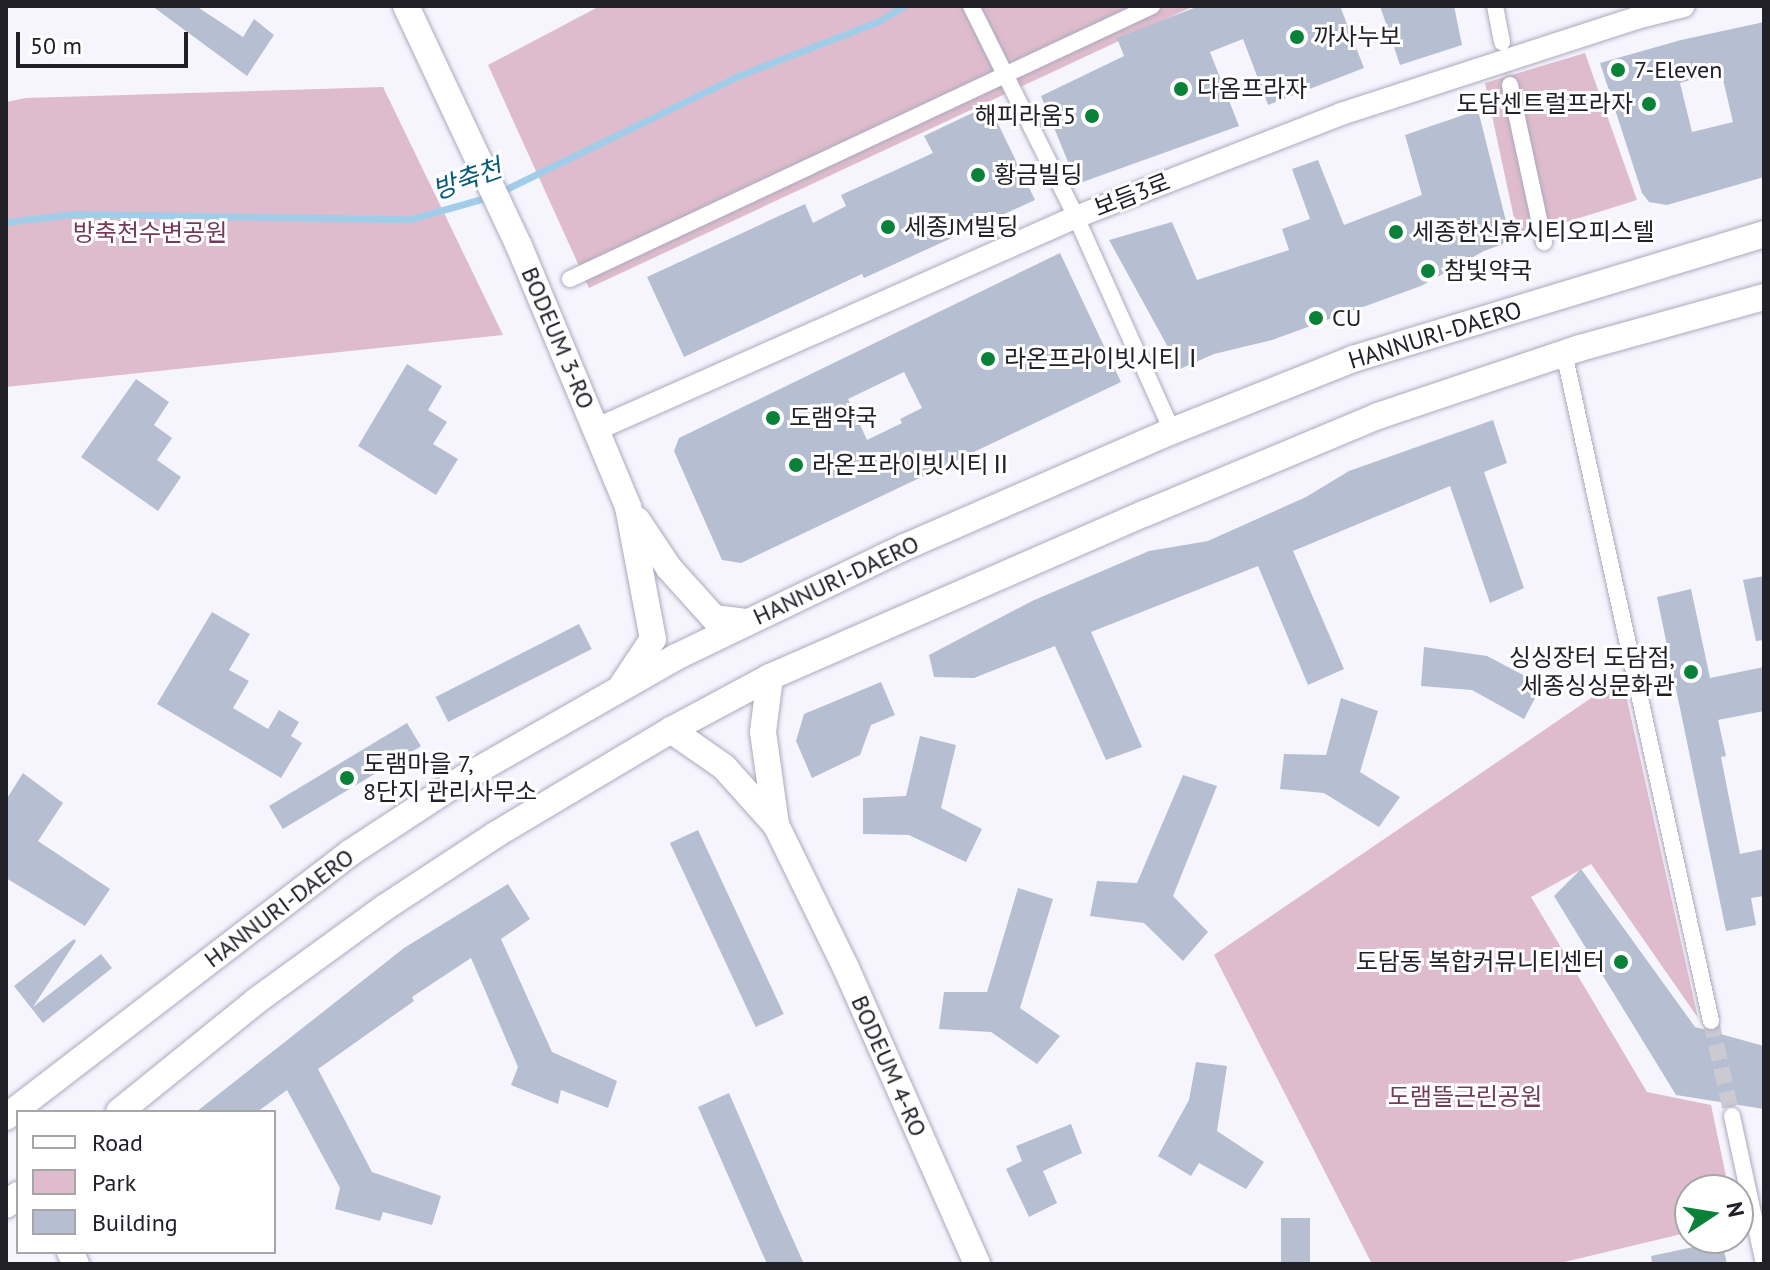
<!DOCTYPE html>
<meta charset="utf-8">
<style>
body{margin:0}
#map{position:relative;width:1770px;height:1270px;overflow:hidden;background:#f6f5fe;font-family:"PT Sans","Noto Sans KR",sans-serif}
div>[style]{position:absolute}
.green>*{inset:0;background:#dfbccd}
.stream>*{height:7px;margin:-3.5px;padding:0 3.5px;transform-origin:3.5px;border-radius:3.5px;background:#a1cde8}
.building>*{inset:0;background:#b5bfd1;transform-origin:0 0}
.pedestrian-tunnel>*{height:16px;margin-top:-8px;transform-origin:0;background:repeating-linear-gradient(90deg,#cbcad3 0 16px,transparent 0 24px)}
.roads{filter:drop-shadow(0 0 2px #aba9bd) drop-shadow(0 0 2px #aba9bd)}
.pedestrian>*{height:16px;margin:-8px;padding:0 8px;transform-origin:8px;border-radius:8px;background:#fff}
.minor>*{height:22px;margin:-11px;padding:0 11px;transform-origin:11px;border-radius:11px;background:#fff}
.tertiary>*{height:26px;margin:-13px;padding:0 13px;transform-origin:13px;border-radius:13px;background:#fff}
.dots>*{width:22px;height:22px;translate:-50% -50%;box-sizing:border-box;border:4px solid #fff;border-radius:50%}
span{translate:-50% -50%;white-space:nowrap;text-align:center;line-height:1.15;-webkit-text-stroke:6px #fff;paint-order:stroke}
.poi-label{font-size:24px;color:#212028}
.left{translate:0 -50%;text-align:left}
.right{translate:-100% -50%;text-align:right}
.street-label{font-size:24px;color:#212028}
.park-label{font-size:24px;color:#733a59}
.water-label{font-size:26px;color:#085a7c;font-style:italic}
.frame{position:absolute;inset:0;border:8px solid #212028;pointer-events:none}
.legend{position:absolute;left:16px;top:1110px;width:260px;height:144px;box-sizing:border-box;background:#fff;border:2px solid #a6a6a9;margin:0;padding:10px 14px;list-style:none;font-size:24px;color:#212028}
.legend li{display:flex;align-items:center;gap:16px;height:40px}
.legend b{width:40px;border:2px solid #a6a6a9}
.north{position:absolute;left:1674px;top:1174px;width:80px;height:80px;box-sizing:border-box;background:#fff;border:2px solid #a6a6a9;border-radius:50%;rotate:78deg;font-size:22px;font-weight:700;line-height:32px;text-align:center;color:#212028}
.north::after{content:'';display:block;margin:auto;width:28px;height:36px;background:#0a8139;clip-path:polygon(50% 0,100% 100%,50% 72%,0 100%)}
.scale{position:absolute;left:16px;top:32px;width:172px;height:36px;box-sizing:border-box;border:4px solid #212028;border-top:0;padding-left:10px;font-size:24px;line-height:28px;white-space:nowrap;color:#212028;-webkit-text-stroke:6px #fff;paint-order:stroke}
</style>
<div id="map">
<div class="green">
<div style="clip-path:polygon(600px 6px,1194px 6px,589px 288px,488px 65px)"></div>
<div style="clip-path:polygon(1585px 53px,1637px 200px,1518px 237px,1485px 83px)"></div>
<div style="clip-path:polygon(383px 87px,503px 335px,6px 387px,6px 102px,26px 98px)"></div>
<div style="clip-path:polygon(1622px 677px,1698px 1018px,1591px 864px,1531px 897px,1647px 1092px,1711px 1105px,1729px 1190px,1690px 1190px,1690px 1232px,1556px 1264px,1372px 1264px,1214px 955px)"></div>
</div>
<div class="stream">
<div style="left:500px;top:192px;width:265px;rotate:-26deg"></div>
<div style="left:738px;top:76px;width:151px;rotate:-21.3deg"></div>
<div style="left:879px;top:21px;width:29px;rotate:-31deg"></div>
<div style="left:6px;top:222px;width:68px;rotate:-6.7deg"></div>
<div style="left:74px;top:214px;width:337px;rotate:0.9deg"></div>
<div style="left:411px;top:219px;width:81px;rotate:-15.8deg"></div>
</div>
<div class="building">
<div style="clip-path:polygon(152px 6px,196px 6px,243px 37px,254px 19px,274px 35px,247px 76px)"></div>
<div style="clip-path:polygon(1199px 6px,1340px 6px,1364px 68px,1268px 105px,1243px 39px,1210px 52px,1239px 126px,1077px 184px,1041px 96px,1124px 56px,1117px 38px)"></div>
<div style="clip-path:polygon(1380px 6px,1454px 6px,1462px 45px,1400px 65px)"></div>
<div style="clip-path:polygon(evenodd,1764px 22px,1764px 177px,1667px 205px,1649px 202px,1642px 193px,1600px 63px,1681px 40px,1764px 22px,1721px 71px,1733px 122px,1692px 132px,1680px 83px,1721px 71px)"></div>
<div style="clip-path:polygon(989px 105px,1035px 200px,864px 278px,862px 274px,684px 357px,647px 277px,805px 204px,813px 223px,846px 206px,841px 195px,933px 153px,924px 136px)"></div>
<div style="clip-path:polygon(1478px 110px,1511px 241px,1484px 251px,1421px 286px,1272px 340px,1214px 354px,1180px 369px,1109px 240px,1172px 222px,1197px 280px,1289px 250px,1282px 229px,1310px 219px,1292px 169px,1318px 160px,1344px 225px,1422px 195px,1405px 135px)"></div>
<div style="clip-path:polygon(evenodd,1060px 253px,1121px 382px,741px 563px,722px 560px,674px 451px,679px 438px,1060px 253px,904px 372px,922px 408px,900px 419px,902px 423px,867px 440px,848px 399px,904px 372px)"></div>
<div style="clip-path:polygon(407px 364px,442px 386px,428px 410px,447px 422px,433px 444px,458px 459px,436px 495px,358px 446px)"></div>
<div style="clip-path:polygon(136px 379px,169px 402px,154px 425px,172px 438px,157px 460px,181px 477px,158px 511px,81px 457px)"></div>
<div style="clip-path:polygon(1493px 420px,1507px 463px,1484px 472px,1524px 588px,1490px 603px,1450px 486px,1293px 551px,1344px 669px,1308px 685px,1258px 566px,1091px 632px,1142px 747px,1106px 760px,1055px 646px,974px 678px,934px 677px,929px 655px,1032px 601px,1149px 551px,1208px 541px,1306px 497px,1349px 471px)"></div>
<div style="clip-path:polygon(1764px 576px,1764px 640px,1756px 641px,1743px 580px)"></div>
<div style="clip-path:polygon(1691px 589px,1710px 678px,1764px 667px,1764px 711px,1718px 720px,1726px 756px,1721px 757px,1740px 854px,1764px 849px,1764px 896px,1751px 898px,1756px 925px,1726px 931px,1657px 597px)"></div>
<div style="clip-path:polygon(212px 612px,250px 634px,229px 670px,249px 681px,233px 708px,268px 729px,279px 710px,299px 722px,291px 736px,302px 743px,281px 778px,157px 704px)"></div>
<div style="left:579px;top:624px;width:28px;height:161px;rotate:63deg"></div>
<div style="clip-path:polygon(1424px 647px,1487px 656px,1542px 685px,1524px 719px,1472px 690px,1421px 686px)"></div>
<div style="clip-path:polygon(881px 682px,895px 715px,871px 725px,860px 755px,812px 778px,796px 741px,804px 714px)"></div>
<div style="clip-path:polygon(1341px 698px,1378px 711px,1360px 772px,1400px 797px,1379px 827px,1324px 793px,1280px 789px,1284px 754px,1326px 755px)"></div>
<div style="left:407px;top:723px;width:27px;height:161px;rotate:59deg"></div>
<div style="clip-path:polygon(920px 736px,956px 745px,941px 808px,982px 829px,966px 862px,909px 835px,863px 834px,863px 798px,906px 796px)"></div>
<div style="clip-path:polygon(23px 773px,63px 803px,38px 841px,110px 889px,85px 926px,6px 878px,6px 800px)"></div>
<div style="clip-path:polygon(1183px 775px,1217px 786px,1173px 896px,1208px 932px,1183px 961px,1144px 923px,1090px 916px,1097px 881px,1137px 883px)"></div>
<div style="left:698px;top:830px;width:203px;height:31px;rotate:65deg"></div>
<div style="clip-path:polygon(1581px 869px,1695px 1027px,1764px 1046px,1764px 1109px,1676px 1095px,1554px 896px)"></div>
<div style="clip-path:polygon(508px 884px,530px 919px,501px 939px,552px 1052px,617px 1081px,608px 1108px,561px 1090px,558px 1104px,511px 1085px,518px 1067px,471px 958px,412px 997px,414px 1001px,318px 1069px,372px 1172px,441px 1196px,432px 1225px,383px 1212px,380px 1221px,335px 1209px,340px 1188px,287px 1090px,257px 1112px,196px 1112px,404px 948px)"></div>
<div style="clip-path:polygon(1018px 888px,1053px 899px,1020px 1008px,1060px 1036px,1037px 1064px,991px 1032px,939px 1029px,944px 992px,987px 992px)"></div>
<div style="clip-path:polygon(74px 939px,76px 941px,33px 1007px,101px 954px,112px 968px,43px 1023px,14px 986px)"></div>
<div style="clip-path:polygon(1196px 1062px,1227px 1066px,1217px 1131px,1264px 1162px,1246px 1189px,1199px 1163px,1191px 1176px,1158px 1156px,1189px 1100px)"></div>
<div style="clip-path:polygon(729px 1093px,778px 1206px,804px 1264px,767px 1264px,698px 1107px)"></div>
<div style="clip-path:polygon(1071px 1124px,1082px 1153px,1043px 1171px,1057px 1203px,1029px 1217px,1006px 1169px,1022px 1161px,1016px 1146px)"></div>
<div style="left:1310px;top:1218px;width:46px;height:29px;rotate:90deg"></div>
<div style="clip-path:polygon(1722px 1241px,1727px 1264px,1652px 1264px,1651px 1256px)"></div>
</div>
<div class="pedestrian-tunnel">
<div style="left:1711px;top:1021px;width:97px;rotate:77.5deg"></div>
</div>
<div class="roads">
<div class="pedestrian">
<div style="left:971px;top:6px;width:236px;rotate:63.5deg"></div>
<div style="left:1076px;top:217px;width:235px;rotate:65.8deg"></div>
<div style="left:1495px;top:6px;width:37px;rotate:79deg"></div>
<div style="left:1510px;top:85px;width:161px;rotate:77.8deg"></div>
<div style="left:570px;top:279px;width:643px;rotate:-25.13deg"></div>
<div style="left:1564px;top:353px;width:684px;rotate:77.59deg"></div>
<div style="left:1732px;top:1116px;width:151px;rotate:77.8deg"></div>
</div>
<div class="minor">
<div style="left:597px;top:429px;width:524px;rotate:-23.87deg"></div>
<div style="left:1076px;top:217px;width:284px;rotate:-21.2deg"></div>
<div style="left:1341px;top:114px;width:310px;rotate:-18deg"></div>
<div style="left:1636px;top:18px;width:49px;rotate:-14deg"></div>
</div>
<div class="tertiary">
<div style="left:406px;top:6px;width:265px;rotate:64.8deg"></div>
<div style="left:519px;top:246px;width:283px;rotate:67.3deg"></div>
<div style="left:628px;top:507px;width:134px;rotate:79.3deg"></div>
<div style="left:653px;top:639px;width:54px;rotate:123.7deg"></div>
<div style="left:637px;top:520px;width:58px;rotate:56.3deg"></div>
<div style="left:669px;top:568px;width:67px;rotate:48deg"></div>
<div style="left:714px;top:618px;width:32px;rotate:7deg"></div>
<div style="left:770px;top:677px;width:55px;rotate:97.3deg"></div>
<div style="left:763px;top:732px;width:94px;rotate:82deg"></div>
<div style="left:671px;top:730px;width:65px;rotate:34.9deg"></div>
<div style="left:724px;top:767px;width:78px;rotate:48.1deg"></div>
<div style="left:776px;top:825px;width:159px;rotate:63.9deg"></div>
<div style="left:846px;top:968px;width:324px;rotate:66.1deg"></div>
<div style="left:119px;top:1112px;width:176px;rotate:-39deg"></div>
<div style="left:256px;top:1001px;width:158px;rotate:-36deg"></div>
<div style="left:384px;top:908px;width:133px;rotate:-33.3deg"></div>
<div style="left:495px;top:835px;width:205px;rotate:-30.8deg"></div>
<div style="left:671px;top:730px;width:112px;rotate:-28.2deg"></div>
<div style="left:770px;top:677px;width:410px;rotate:-23.6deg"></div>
<div style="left:1146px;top:513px;width:251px;rotate:-22.7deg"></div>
<div style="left:1378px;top:416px;width:213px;rotate:-18.6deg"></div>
<div style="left:1580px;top:348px;width:191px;rotate:-15.5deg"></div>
<div style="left:6px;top:1117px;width:434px;rotate:-37.5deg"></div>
<div style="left:350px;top:853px;width:136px;rotate:-33.3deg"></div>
<div style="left:464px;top:778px;width:244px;rotate:-29.7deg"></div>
<div style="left:676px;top:657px;width:254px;rotate:-25.7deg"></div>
<div style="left:905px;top:547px;width:291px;rotate:-23.5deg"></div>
<div style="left:1172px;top:431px;width:195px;rotate:-21.7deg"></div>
<div style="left:1353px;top:359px;width:430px;rotate:-16.9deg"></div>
<div style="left:6px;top:1205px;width:16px;rotate:-40deg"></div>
<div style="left:70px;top:1252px;width:13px;rotate:63deg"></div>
</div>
</div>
<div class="dots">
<div style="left:1297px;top:37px;background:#0a8139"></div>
<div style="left:1618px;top:70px;background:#0a8139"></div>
<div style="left:1181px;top:89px;background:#0a8139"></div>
<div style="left:1649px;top:104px;background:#0a8139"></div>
<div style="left:1092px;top:116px;background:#0a8139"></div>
<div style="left:978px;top:175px;background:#0a8139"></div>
<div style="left:888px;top:227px;background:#0a8139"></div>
<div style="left:1396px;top:232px;background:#0a8139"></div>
<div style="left:1428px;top:271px;background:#0a8139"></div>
<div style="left:1316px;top:318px;background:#0a8139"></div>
<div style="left:988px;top:359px;background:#0a8139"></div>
<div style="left:773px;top:418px;background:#0a8139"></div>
<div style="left:796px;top:465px;background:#0a8139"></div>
<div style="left:1691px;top:672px;background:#0a8139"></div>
<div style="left:347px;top:778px;background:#0a8139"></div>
<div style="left:1621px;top:962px;background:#0a8139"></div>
</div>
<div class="poi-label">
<span class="left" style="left:1313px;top:37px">까사누보</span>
<span class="left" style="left:1634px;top:70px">7-Eleven</span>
<span class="left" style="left:1197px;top:89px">다옴프라자</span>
<span class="right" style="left:1633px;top:104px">도담센트럴프라자</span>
<span class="right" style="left:1076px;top:116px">해피라움5</span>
<span class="left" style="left:994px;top:175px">황금빌딩</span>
<span class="left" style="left:904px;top:227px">세종JM빌딩</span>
<span class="left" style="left:1412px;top:232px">세종한신휴시티오피스텔</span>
<span class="left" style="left:1444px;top:271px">참빛약국</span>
<span class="left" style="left:1332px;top:318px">CU</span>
<span class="left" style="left:1004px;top:359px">라온프라이빗시티Ⅰ</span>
<span class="left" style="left:789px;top:418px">도램약국</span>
<span class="left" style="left:812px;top:465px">라온프라이빗시티Ⅱ</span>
<span class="right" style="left:1675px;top:672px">싱싱장터 도담점,<br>세종싱싱문화관</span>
<span class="left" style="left:363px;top:778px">도램마을 7,<br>8단지 관리사무소</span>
<span class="right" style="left:1605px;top:962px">도담동 복합커뮤니티센터</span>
</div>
<div class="street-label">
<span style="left:1132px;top:195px;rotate:-21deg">보듬3로</span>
<span style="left:1435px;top:335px;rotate:-17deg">HANNURI-DAERO</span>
<span style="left:558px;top:338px;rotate:67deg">BODEUM 3-RO</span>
<span style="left:836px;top:580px;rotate:-25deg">HANNURI-DAERO</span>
<span style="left:279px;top:908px;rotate:-37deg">HANNURI-DAERO</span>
<span style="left:889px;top:1066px;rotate:66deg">BODEUM 4-RO</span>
</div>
<div class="park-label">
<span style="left:150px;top:233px">방축천수변공원</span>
<span style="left:1465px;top:1097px">도램뜰근린공원</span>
</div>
<div class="water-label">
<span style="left:467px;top:179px;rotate:-20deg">방축천</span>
</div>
<div class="frame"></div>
<ul class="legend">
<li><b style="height:10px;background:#fff"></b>Road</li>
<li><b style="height:22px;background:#dfbccd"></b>Park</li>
<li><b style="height:22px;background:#b5bfd1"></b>Building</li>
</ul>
<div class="north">N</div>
<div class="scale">50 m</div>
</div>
